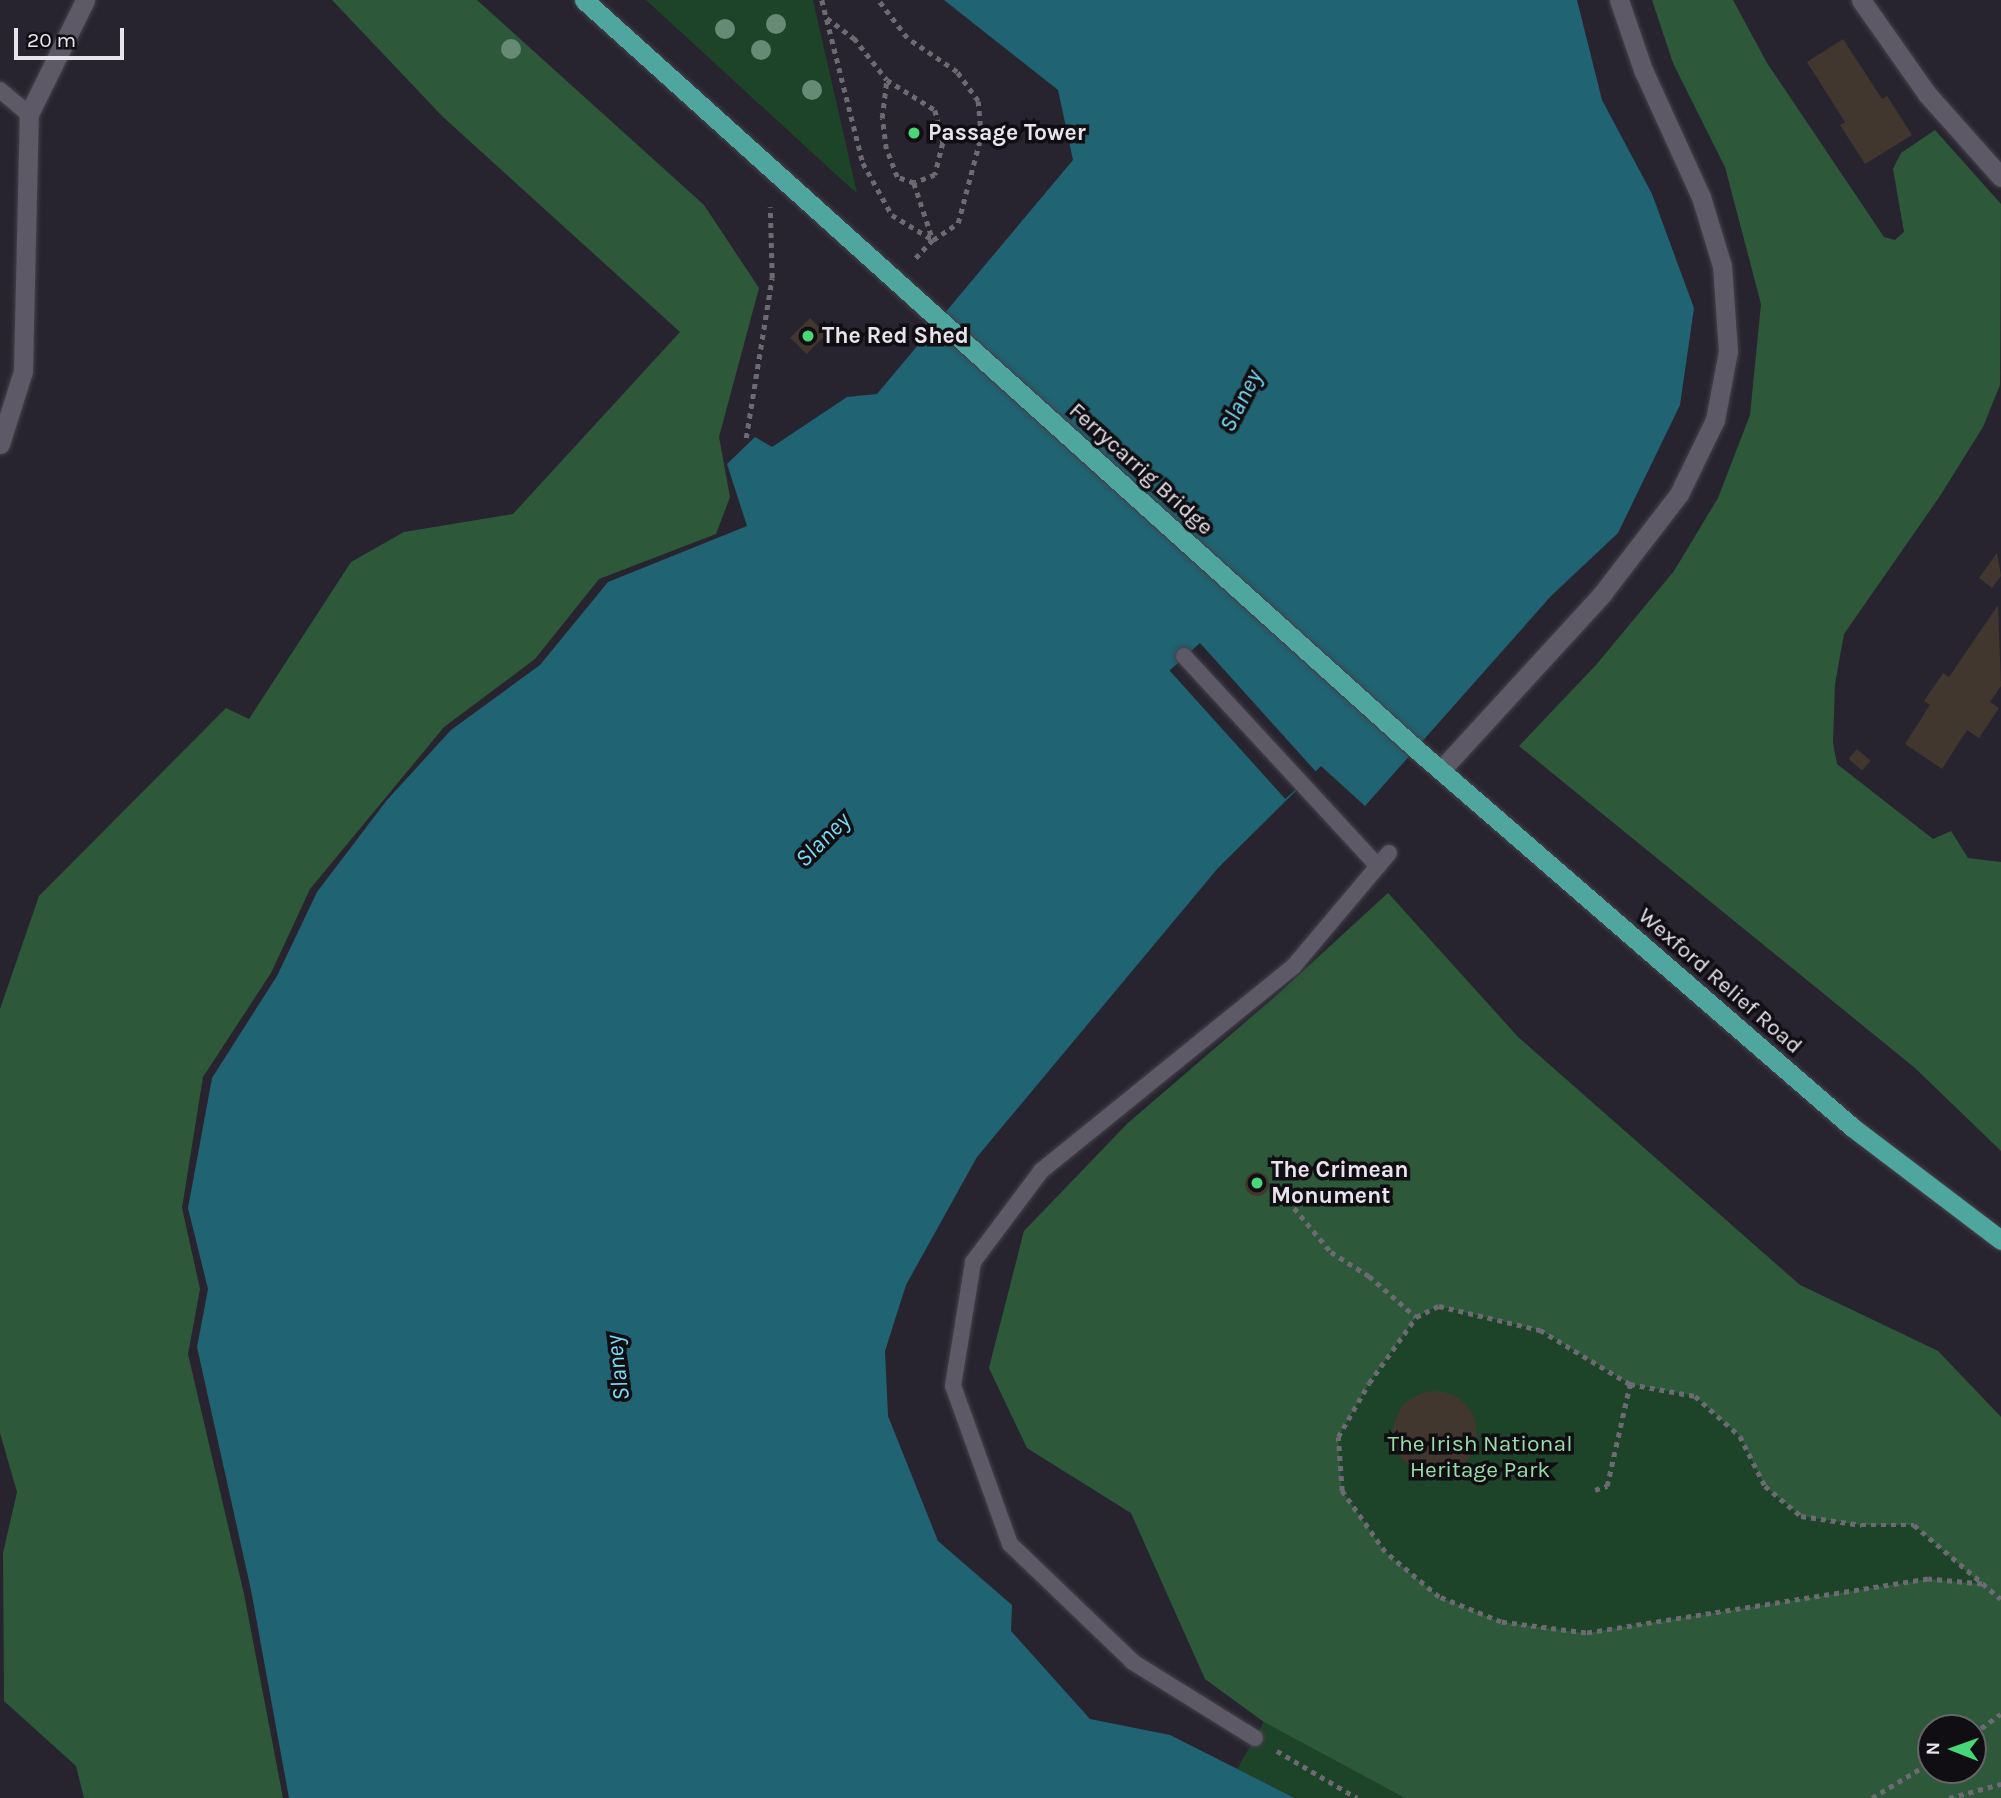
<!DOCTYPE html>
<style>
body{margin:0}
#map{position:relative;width:2001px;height:1798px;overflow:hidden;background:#28242f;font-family:Karla,sans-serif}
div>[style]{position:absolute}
.green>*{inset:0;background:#1d4329}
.forest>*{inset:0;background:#2d583a}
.water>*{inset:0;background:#206372}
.pier>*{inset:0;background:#28242f;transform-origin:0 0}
.building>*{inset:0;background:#41372e;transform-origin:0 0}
.round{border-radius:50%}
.path>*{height:4.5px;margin-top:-2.25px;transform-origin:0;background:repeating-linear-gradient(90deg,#6d6a73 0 5px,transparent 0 10px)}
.roads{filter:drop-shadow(0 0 2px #44414a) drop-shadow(0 0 2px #44414a)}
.service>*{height:16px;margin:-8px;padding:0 8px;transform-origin:8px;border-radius:8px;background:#5e5966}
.minor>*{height:19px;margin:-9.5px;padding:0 9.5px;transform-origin:9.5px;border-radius:9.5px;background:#5e5966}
.secondary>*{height:19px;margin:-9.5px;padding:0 9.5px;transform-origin:9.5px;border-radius:9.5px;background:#5e5966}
.trunk>*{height:19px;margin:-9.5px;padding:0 9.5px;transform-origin:9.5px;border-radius:9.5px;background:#4ea69e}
.trees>*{width:20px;height:20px;margin:-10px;border-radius:50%;background:#668a73}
.dots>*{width:19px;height:19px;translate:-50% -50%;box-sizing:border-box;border:4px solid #100e13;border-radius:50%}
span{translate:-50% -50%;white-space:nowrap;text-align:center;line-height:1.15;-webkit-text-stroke:7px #100e13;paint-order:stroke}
.poi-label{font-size:23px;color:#e7e4eb;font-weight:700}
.left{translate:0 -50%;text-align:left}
.street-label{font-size:23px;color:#e7e4eb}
.park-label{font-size:23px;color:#98ddaa}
.water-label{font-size:24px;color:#78dcf4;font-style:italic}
.north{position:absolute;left:1917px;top:1714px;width:70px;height:70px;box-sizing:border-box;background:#100e13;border:2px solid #666469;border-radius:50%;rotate:271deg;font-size:19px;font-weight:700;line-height:28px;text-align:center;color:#e7e4eb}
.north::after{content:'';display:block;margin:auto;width:24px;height:32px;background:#47d779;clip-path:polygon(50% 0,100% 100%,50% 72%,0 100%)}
.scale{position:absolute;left:14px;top:28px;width:110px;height:32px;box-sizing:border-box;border:4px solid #e7e4eb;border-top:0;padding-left:9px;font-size:21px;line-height:24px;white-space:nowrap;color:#e7e4eb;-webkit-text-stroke:5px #100e13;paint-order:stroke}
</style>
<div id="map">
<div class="green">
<div style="clip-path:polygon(646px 0,813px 0,857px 193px,843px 181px)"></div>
<div style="clip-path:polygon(evenodd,1388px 893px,1518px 1037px,1800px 1285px,1938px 1351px,2001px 1417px,2001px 1798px,1296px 1798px,1237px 1769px,1264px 1722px,1205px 1679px,1131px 1513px,1027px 1448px,989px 1368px,1024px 1231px,1128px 1123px,1278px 994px,1388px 893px,1931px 1728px,1973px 1728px,1973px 1770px,1931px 1770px,1931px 1728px)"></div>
</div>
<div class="forest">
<div style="clip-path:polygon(332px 0,477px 0,704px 205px,759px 288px,719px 437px,730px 497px,716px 534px,599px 579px,535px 659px,444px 727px,310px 889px,271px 973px,203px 1077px,182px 1208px,200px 1289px,188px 1354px,244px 1594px,283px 1798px,84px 1798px,76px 1766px,4px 1701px,3px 1553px,17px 1492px,0 1433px,0 1009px,39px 896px,226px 708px,249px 719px,351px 562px,404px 532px,513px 514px,680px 332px,443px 117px)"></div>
<div style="clip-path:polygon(1652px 0,1733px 0,1767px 63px,1884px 237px,1895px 240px,1904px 232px,1893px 169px,1901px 153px,1935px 130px,2001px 204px,2000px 385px,1983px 427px,1940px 496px,1844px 634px,1835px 684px,1833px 743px,1837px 764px,1933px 839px,1951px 831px,1968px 858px,2001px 862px,2001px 1151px,1915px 1068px,1519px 746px,1596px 665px,1674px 571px,1718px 498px,1750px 415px,1761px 304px,1725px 167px,1673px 63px)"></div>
<div style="clip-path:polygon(evenodd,1388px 893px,1518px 1037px,1800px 1285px,1938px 1351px,2001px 1417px,2001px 1798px,1405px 1798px,1264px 1722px,1205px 1679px,1131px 1513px,1027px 1448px,989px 1368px,1024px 1231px,1128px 1123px,1278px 994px,1388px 893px,1438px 1306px,1540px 1330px,1630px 1384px,1695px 1396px,1740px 1436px,1765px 1486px,1801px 1516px,1861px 1525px,1914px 1525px,1981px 1584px,1928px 1579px,1586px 1633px,1501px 1622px,1439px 1597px,1385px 1552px,1342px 1491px,1338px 1437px,1369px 1383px,1416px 1317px,1438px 1306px,1388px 893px,1931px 1728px,1973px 1728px,1973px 1770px,1931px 1770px,1931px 1728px)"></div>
</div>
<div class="water">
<div style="clip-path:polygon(944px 0,1577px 0,1602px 100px,1652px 194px,1694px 308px,1680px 405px,1618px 533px,1551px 596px,1365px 806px,1321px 766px,1218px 868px,977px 1157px,906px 1285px,885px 1351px,888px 1416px,938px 1541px,1012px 1605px,1011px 1631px,1090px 1719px,1170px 1735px,1295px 1798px,289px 1798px,251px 1590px,197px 1347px,208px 1289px,188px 1208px,212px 1078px,277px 976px,317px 892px,387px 800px,451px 730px,540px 665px,608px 582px,747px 526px,727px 464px,755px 437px,772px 447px,847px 397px,877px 394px,1073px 160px,1058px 90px)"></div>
</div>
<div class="pier">
<div style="left:1200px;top:643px;width:173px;height:41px;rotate:48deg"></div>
</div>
<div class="building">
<div style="clip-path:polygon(1843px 39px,1882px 99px,1887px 96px,1912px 135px,1865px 164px,1840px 125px,1845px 122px,1807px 62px)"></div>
<div style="left:810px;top:318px;width:23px;height:28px;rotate:45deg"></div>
<div style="clip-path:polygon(1997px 553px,2001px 576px,1992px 588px,1979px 578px)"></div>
<div style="clip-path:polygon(1998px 605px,2001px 686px,1990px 702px,1999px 708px,1979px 738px,1967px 730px,1942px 769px,1905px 744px,1930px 705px,1924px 701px,1943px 673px,1949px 677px)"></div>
<div style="left:1857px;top:749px;width:18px;height:13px;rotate:41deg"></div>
<div class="round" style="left:1245px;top:1172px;width:24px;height:24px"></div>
<div class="round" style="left:1393px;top:1391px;width:84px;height:84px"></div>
</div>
<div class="path">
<div style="left:822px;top:0;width:168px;rotate:75.9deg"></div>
<div style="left:863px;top:163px;width:60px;rotate:60.9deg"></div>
<div style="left:892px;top:215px;width:48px;rotate:31.4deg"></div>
<div style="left:933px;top:240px;width:30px;rotate:-34deg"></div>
<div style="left:958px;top:223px;width:90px;rotate:-75.2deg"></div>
<div style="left:981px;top:136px;width:35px;rotate:-95deg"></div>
<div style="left:978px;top:101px;width:36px;rotate:-126deg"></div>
<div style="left:957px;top:72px;width:60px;rotate:-145.8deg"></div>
<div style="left:907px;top:38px;width:48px;rotate:-127.3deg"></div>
<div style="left:827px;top:18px;width:34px;rotate:37deg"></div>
<div style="left:854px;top:38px;width:53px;rotate:51.8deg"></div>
<div style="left:887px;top:80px;width:57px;rotate:32deg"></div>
<div style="left:935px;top:110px;width:34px;rotate:76deg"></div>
<div style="left:943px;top:143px;width:33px;rotate:104deg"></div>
<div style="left:935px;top:175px;width:22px;rotate:159deg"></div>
<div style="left:914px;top:183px;width:18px;rotate:-161deg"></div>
<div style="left:897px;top:177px;width:30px;rotate:-111deg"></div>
<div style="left:886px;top:149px;width:31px;rotate:-97deg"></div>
<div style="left:882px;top:118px;width:38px;rotate:-83deg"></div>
<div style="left:914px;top:183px;width:60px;rotate:71.6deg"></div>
<div style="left:933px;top:240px;width:26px;rotate:133deg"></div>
<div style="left:746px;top:438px;width:162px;rotate:-80.8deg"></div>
<div style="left:772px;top:278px;width:71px;rotate:-91.6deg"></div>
<div style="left:1275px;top:1185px;width:87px;rotate:50.1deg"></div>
<div style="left:1331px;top:1252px;width:45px;rotate:32.3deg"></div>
<div style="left:1369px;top:1276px;width:62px;rotate:41.1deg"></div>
<div style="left:1595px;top:1490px;width:13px;rotate:-18deg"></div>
<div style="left:1607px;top:1486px;width:105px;rotate:-77.3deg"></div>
<div style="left:1982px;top:1584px;width:54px;rotate:-174.7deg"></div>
<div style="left:1928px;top:1579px;width:346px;rotate:171deg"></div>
<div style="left:1586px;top:1633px;width:86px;rotate:-172.6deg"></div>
<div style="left:1501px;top:1622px;width:67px;rotate:-158deg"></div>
<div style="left:1439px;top:1597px;width:70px;rotate:-140.2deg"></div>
<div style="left:1385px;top:1552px;width:75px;rotate:-125.2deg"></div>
<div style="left:1342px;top:1491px;width:54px;rotate:-94.2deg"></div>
<div style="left:1338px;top:1437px;width:62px;rotate:-60.1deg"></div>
<div style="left:1369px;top:1383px;width:81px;rotate:-54.5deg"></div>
<div style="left:1416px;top:1317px;width:25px;rotate:-26deg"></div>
<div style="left:1439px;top:1306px;width:104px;rotate:13.4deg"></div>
<div style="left:1540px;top:1330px;width:105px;rotate:31deg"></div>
<div style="left:1630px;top:1384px;width:66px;rotate:10.5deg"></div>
<div style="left:1695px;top:1396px;width:60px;rotate:41.6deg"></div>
<div style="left:1740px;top:1436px;width:56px;rotate:63.4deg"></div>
<div style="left:1765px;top:1486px;width:47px;rotate:39.8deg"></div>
<div style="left:1801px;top:1516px;width:61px;rotate:8.5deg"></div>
<div style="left:1861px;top:1525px;width:53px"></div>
<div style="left:1914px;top:1525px;width:114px;rotate:40.4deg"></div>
<div style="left:1973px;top:1734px;width:34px;rotate:-36deg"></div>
<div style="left:1277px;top:1751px;width:93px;rotate:30.4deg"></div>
<div style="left:1872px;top:1798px;width:69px;rotate:-31.4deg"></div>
<div style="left:1949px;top:1798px;width:54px;rotate:-15.1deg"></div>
</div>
<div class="roads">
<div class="service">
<div style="left:0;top:90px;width:38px;rotate:40deg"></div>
<div style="left:1184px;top:656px;width:286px;rotate:47.3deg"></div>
<div style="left:1255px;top:1738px;width:144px;rotate:-148.1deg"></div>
<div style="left:1133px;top:1662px;width:170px;rotate:-136.2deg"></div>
<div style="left:1010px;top:1544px;width:168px;rotate:-109.8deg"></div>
<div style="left:953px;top:1386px;width:126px;rotate:-80.8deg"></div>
<div style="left:973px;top:1262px;width:114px;rotate:-53.2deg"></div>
<div style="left:1041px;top:1171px;width:324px;rotate:-39deg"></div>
<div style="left:1293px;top:967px;width:149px;rotate:-49.9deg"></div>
</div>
<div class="minor">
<div style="left:1861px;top:0;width:115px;rotate:54.9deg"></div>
<div style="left:1927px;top:94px;width:111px;rotate:48.3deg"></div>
<div style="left:0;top:444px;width:77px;rotate:-72.5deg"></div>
<div style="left:23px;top:371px;width:257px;rotate:-88.7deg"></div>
<div style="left:29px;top:114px;width:127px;rotate:-63.8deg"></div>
</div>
<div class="secondary">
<div style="left:1441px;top:770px;width:239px;rotate:-47.5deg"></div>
<div style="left:1602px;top:594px;width:126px;rotate:-52.4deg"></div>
<div style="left:1679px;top:494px;width:82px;rotate:-64.1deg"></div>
<div style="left:1715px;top:420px;width:70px;rotate:-79.3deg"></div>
<div style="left:1728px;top:351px;width:85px;rotate:-94deg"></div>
<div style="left:1722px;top:266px;width:72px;rotate:-106.9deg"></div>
<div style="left:1701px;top:197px;width:140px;rotate:-114.5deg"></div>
<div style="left:1643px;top:70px;width:74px;rotate:-108.9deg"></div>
</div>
<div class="trunk">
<div style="left:584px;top:0;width:1119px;rotate:41.99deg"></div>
<div style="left:1416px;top:749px;width:577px;rotate:40.92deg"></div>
<div style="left:1852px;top:1127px;width:187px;rotate:37.2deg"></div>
</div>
</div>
<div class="trees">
<div style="left:776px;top:24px"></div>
<div style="left:725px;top:29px"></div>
<div style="left:511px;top:49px"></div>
<div style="left:761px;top:50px"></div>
<div style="left:812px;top:90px"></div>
</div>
<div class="dots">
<div style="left:914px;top:133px;background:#47d779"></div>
<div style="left:808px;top:336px;background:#47d779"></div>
<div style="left:1257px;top:1183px;background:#47d779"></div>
</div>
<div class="poi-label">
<span class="left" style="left:928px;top:133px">Passage Tower</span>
<span class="left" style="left:822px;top:336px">The Red Shed</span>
<span class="left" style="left:1271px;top:1183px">The Crimean<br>Monument</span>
</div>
<div class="street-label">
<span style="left:1141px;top:469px;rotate:42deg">Ferrycarrig Bridge</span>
<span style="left:1720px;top:981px;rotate:41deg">Wexford Relief Road</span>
</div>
<div class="park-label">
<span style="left:1480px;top:1457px">The Irish National<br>Heritage Park</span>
</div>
<div class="water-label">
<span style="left:1241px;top:401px;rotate:-63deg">Slaney</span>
<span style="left:823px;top:840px;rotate:-45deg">Slaney</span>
<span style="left:618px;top:1368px;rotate:-97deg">Slaney</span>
</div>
<div class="north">N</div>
<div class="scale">20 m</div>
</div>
